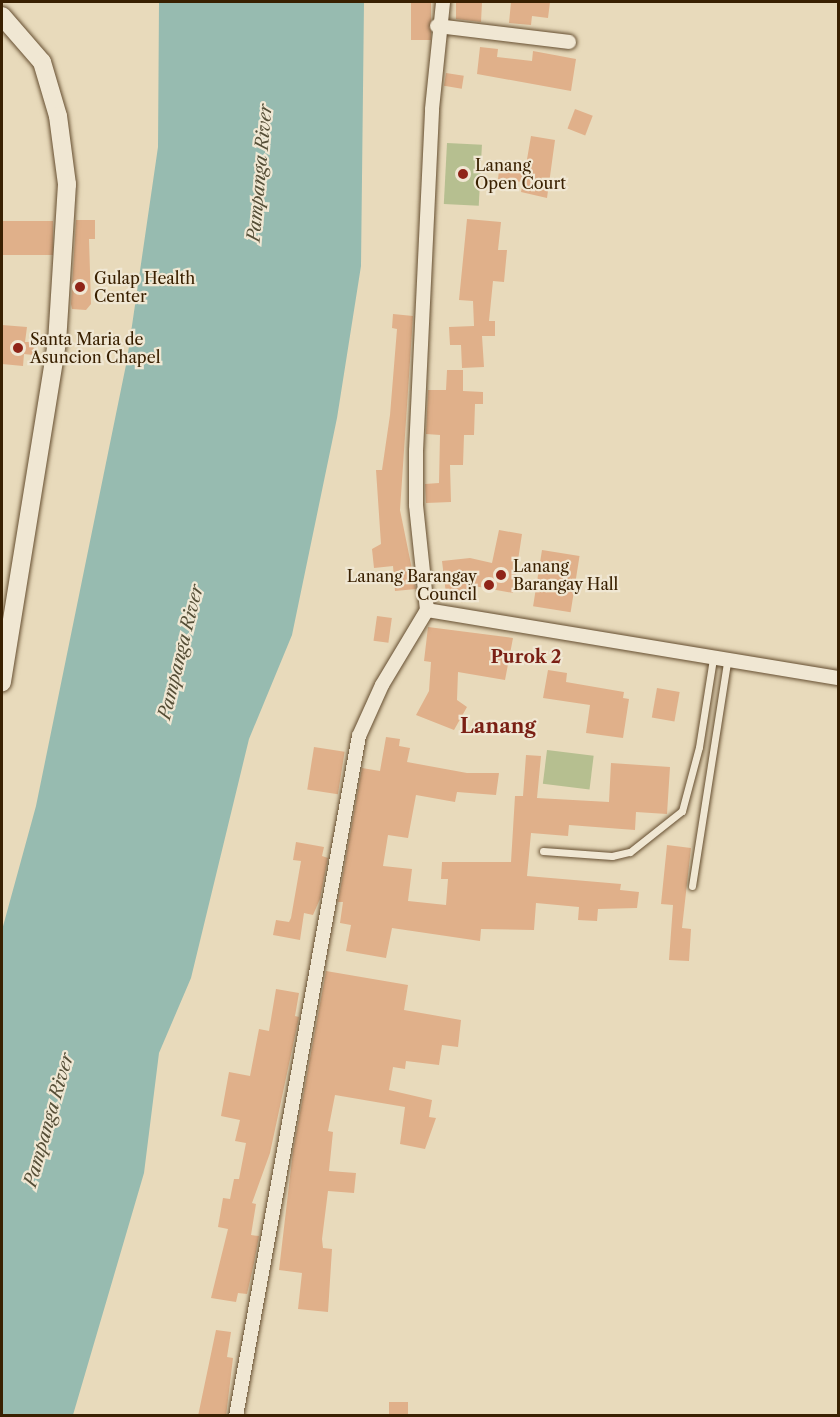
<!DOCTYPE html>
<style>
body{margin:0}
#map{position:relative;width:840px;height:1417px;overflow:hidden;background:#e8dabb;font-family:"Libre Caslon Text",serif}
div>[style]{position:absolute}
.green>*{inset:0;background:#b6bf90;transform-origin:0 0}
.water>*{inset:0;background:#97bbb0}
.building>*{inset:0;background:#e0b08a;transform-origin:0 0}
.roads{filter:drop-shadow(0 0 2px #654e30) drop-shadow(0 0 2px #654e30)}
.service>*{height:7px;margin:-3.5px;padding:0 3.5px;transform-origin:3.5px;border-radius:3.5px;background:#f0e7d3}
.minor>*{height:14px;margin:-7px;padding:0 7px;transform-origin:7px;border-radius:7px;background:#f0e7d3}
.tertiary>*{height:18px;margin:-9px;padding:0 9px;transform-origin:9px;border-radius:9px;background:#f0e7d3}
.dots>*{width:16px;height:16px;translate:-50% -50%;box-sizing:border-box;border:3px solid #f0e7d3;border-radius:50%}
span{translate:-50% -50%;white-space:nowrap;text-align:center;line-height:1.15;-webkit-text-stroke:4.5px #f0e7d3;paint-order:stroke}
.poi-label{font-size:16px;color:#392001}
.left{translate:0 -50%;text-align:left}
.right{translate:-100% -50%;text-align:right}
.water-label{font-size:18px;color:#554e36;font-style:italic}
.neighbourhood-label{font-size:18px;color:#7a1f14;font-weight:700}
.quarter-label{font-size:20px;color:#7a1f14;font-weight:700}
.frame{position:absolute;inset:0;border:3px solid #392001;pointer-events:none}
</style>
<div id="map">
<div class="green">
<div style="left:447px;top:143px;width:35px;height:61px;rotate:3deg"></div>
<div style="left:547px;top:750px;width:47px;height:34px;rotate:7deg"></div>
</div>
<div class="water">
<div style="clip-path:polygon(159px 2px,364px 2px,361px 266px,337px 418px,292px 635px,249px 739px,191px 978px,159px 1053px,144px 1173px,73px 1415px,2px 1415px,2px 930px,36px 806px,127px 360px,158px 147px)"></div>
</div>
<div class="building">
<div style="left:411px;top:2px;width:20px;height:38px"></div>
<div style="clip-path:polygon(456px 2px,482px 2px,481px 22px,456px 19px)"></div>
<div style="clip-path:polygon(511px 2px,550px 2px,548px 18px,532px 16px,531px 25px,509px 23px)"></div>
<div style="clip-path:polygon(480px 47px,498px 49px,497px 57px,532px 61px,533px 51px,576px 59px,571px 91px,477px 74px)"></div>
<div style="left:446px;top:73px;width:18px;height:13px;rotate:9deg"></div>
<div style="left:575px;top:109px;width:19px;height:21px;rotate:21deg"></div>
<div style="clip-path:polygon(531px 136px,555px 140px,547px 198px,521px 192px,523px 182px,498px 179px,500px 162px,526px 165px)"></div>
<div style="clip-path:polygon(467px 219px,501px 222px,498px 250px,507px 250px,504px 282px,493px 281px,489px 321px,495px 321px,495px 336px,482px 336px,484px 367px,462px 368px,461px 345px,450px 345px,449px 327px,474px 326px,473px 301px,459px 300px)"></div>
<div style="clip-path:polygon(76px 220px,95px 220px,95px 239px,89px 239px,91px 304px,86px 310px,72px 309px,71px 304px)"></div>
<div style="left:2px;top:221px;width:51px;height:34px"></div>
<div style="clip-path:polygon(393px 314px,413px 316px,400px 510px,416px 589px,395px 591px,393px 566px,374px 568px,372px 549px,381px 544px,376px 470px,382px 470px,390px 415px,397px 329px,392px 328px)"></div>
<div style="clip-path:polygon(2px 325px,27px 327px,25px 342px,34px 342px,33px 355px,24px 354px,23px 366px,2px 364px)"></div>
<div style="clip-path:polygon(447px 370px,463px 370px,463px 391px,483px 392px,483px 404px,475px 404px,474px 435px,464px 435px,463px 465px,450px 465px,451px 502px,426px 503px,425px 484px,439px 483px,440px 435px,426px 434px,428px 390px,446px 390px)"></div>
<div style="clip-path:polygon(499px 530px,522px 534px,513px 593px,474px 586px,475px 599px,447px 602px,442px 561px,470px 558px,492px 563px)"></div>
<div style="left:542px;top:550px;width:38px;height:57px;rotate:9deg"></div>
<div style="left:377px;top:616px;width:15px;height:25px;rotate:8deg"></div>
<div style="clip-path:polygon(428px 627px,513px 638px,505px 680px,458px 672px,457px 700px,467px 707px,454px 730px,416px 715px,429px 691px,431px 662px,424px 661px)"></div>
<div style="clip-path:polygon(548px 670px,567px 673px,566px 682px,624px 692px,623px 698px,629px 699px,623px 738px,586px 733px,590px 705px,543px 698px)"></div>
<div style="left:657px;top:688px;width:23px;height:30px;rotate:10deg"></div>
<div style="clip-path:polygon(386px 737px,400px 739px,399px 746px,410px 748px,407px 762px,467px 773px,499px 773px,496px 795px,457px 792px,455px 802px,416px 795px,408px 838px,388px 835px,383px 866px,412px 869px,408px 901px,446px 905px,448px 879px,441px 879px,442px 862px,511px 862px,515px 796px,523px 796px,526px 755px,541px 756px,537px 798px,609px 802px,611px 763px,670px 767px,667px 814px,636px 812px,635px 830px,569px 825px,568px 836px,531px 833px,527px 876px,621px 884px,620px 890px,639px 892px,637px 908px,598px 909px,597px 921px,578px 920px,579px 907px,536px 903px,534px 930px,481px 929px,480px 941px,392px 928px,386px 958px,346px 951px,351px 925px,340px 923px,343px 902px,338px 902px,362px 768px,380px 771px)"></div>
<div style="left:314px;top:747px;width:31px;height:43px;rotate:9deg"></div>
<div style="clip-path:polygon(296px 842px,324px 847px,322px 856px,328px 858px,320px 899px,313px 915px,304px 913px,300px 940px,273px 935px,276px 920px,289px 922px,291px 918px,301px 861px,293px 860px)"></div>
<div style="clip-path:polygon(667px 845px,691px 848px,682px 928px,691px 929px,689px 961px,669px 960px,673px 905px,661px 904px)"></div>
<div style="clip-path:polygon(326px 971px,408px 985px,404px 1010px,461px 1020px,458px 1047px,442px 1045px,439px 1065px,406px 1061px,405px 1069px,393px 1067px,389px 1090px,432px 1100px,429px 1117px,436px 1118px,425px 1149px,400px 1144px,405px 1107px,335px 1095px,328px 1131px,333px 1132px,329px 1171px,356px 1173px,354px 1193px,328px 1191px,322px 1239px,323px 1248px,332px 1249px,328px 1312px,298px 1309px,302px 1273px,279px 1270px,293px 1151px)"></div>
<div style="clip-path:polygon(276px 989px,299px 993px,295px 1016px,299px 1017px,270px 1153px,252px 1203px,256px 1204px,251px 1235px,259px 1236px,254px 1263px,247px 1294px,238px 1293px,236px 1302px,211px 1298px,228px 1229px,218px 1227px,223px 1198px,230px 1199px,234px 1179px,239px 1179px,246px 1143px,235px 1141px,240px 1120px,221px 1116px,229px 1072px,250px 1076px,259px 1029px,269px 1031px)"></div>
<div style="clip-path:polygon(216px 1330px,231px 1332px,227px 1357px,233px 1358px,226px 1416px,198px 1416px)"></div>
<div style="left:389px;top:1402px;width:19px;height:14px"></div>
</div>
<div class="roads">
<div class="service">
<div style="left:543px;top:851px;width:69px;rotate:4.1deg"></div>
<div style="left:612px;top:856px;width:18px;rotate:-13deg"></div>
<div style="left:630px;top:852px;width:66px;rotate:-38.3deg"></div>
<div style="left:682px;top:811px;width:66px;rotate:-75.1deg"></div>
<div style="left:699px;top:747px;width:89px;rotate:-81deg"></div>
<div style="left:692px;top:886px;width:227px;rotate:-81.1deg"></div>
</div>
<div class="minor">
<div style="left:437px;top:26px;width:133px;rotate:6.9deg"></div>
<div style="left:427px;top:610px;width:417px;rotate:9.4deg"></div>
<div style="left:236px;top:1416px;width:691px;rotate:-79.75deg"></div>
<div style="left:359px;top:736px;width:56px;rotate:-65.7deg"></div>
<div style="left:382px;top:685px;width:87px;rotate:-59deg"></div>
<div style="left:427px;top:610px;width:106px;rotate:-96deg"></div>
<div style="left:416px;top:505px;width:54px;rotate:-90deg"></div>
<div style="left:416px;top:451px;width:342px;rotate:-87.3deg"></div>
<div style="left:432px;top:109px;width:108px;rotate:-84.1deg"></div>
</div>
<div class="tertiary">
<div style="left:2px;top:16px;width:61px;rotate:49deg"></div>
<div style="left:42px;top:62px;width:56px;rotate:73.5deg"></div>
<div style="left:58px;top:116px;width:69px;rotate:82.5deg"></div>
<div style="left:67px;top:184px;width:158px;rotate:93.6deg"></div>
<div style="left:57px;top:342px;width:345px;rotate:99.2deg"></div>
</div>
</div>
<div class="dots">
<div style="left:463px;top:174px;background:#8f2418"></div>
<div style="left:80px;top:287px;background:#8f2418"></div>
<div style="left:18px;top:348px;background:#8f2418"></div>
<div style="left:501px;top:575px;background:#8f2418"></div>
<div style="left:489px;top:585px;background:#8f2418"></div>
</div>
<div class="poi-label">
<span class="left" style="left:475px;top:174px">Lanang<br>Open Court</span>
<span class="left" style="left:94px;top:287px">Gulap Health<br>Center</span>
<span class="left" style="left:30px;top:348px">Santa Maria de<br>Asuncion Chapel</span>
<span class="left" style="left:513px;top:575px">Lanang<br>Barangay Hall</span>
<span class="right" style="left:477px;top:585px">Lanang Barangay<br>Council</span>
</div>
<div class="water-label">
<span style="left:260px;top:173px;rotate:-85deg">Pampanga River</span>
<span style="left:181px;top:652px;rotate:-76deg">Pampanga River</span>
<span style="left:49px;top:1120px;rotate:-74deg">Pampanga River</span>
</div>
<div class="neighbourhood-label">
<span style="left:526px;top:657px">Purok 2</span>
</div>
<div class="quarter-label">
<span style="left:498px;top:726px">Lanang</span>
</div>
<div class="frame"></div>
</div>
